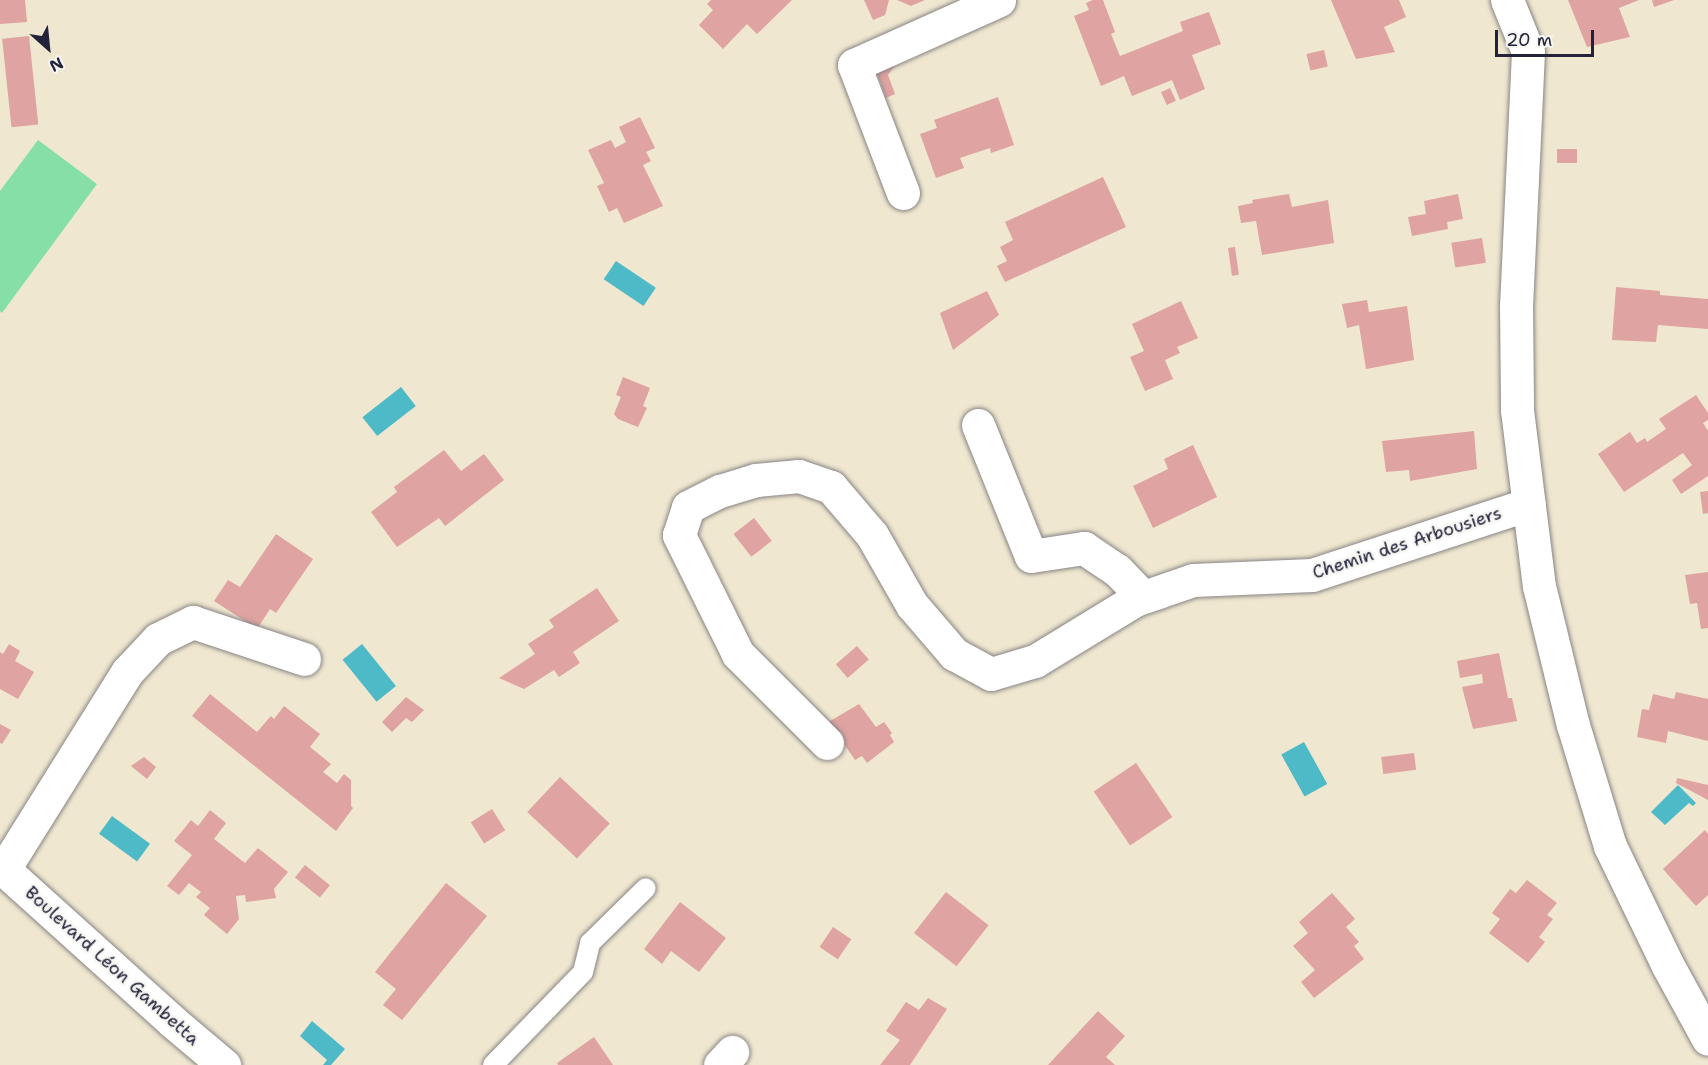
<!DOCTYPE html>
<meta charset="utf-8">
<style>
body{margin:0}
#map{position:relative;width:1708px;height:1065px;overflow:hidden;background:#efe7cf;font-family:"Shantell Sans",sans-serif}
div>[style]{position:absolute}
.green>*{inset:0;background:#86e0a5}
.water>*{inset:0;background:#4ebac8;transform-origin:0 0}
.building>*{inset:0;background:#dfa3a1;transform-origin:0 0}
.roads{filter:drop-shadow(0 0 2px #888485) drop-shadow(0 0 2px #888485)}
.service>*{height:20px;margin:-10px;padding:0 10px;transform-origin:10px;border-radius:10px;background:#fff}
.minor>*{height:33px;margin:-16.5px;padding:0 16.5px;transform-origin:16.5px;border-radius:16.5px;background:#fff}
.tertiary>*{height:33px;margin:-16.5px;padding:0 16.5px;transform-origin:16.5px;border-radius:16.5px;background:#fff}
span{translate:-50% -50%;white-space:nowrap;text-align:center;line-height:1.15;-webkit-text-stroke:5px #f6f6f2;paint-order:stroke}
.street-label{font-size:18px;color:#22223b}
.north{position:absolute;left:18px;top:18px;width:60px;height:60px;-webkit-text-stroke:4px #f6f6f2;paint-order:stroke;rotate:153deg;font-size:16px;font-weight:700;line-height:24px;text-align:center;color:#22223b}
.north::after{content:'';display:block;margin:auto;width:21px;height:27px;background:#22223b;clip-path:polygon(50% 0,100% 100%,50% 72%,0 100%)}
.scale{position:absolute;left:1495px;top:30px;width:99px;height:27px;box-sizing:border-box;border:3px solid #22223b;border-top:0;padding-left:8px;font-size:18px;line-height:21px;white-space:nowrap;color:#22223b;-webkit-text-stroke:4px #f6f6f2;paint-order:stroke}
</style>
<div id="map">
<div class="green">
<div style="clip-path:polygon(38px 140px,97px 184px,2px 313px,0 311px,0 191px)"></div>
</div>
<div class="water">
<div style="left:616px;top:261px;width:48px;height:22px;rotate:34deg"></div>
<div style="left:401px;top:387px;width:24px;height:49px;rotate:52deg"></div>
<div style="left:362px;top:644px;width:54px;height:25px;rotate:51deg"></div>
<div style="left:1304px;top:742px;width:48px;height:26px;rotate:61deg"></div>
<div style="clip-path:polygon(1678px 785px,1696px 803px,1693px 806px,1689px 803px,1665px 825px,1651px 812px)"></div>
<div style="left:112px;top:816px;width:47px;height:22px;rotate:36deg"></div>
<div style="clip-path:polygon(312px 1021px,345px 1049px,331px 1065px,323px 1065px,327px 1060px,300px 1036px)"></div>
</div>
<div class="building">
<div style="clip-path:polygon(0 0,25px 0,27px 22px,0 24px)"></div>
<div style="clip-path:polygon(711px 0,792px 0,757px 34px,747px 24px,723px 49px,699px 25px,713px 10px,707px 4px)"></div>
<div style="clip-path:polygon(864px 0,889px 0,885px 15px,873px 20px)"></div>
<div style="clip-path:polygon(897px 0,925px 0,911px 6px)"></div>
<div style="clip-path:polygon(1093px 0,1103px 0,1115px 32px,1111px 34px,1120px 56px,1183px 31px,1180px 22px,1209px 12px,1221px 44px,1192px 55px,1205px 89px,1180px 100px,1172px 80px,1132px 96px,1124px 76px,1101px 86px,1074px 16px,1089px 10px,1086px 3px)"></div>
<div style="clip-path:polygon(1331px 0,1399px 0,1406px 17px,1384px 27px,1395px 52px,1356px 59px)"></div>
<div style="clip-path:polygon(1568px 0,1639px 0,1619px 8px,1630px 37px,1587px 47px)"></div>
<div style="clip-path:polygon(1652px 0,1674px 0,1654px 7px)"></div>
<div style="left:29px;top:36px;width:89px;height:27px;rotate:84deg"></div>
<div style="left:1324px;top:50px;width:17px;height:18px;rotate:77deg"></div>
<div style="clip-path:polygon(896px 64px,888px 75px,895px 94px,886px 98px,876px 71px)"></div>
<div style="left:1170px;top:88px;width:14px;height:10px;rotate:65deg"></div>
<div style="clip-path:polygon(998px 97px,1014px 145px,991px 153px,990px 148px,960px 158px,964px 168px,936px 178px,920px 134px,937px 128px,934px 120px)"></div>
<div style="clip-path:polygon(640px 117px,655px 148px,646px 152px,651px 161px,643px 165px,663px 206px,624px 223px,617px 208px,609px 212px,597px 186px,604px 183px,588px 150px,611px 140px,615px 148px,626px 142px,619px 127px)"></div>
<div style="left:1557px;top:149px;width:20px;height:14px"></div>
<div style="clip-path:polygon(1103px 177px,1126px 227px,1005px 282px,997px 266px,1007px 261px,1000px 247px,1013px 240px,1005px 222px)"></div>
<div style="clip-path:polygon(1289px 194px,1292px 207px,1328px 200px,1334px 243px,1262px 255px,1256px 221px,1241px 223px,1238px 206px,1253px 203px,1252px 200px)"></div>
<div style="clip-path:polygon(1458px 194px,1463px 219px,1447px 222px,1448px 229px,1412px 236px,1408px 217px,1426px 214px,1424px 201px)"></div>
<div style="left:1482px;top:238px;width:25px;height:31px;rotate:81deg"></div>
<div style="left:1235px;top:247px;width:28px;height:7px;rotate:82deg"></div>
<div style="clip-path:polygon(1616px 287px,1660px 291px,1660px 295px,1708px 299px,1708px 329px,1658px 325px,1656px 342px,1612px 340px)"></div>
<div style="clip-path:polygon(987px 291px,999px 315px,953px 350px,940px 313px)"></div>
<div style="clip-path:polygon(1367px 300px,1369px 312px,1407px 306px,1414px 360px,1366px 369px,1359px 325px,1347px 328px,1342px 304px)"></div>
<div style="clip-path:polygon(1181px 301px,1198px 338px,1177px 347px,1180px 353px,1165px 360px,1173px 379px,1145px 391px,1130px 357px,1144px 351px,1132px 324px)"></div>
<div style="clip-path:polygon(623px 377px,650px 388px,643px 406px,647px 408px,638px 427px,618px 419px,614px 414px,621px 397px,616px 395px)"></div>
<div style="clip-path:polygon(1696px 395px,1708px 413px,1708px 420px,1703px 423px,1708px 431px,1708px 476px,1681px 494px,1672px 480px,1692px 465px,1683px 453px,1624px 492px,1598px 454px,1630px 432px,1637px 443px,1645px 438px,1647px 442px,1666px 429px,1659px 419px)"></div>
<div style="clip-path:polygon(1474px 431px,1477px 469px,1410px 481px,1409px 470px,1386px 472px,1382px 441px)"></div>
<div style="clip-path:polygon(1193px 445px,1217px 497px,1153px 528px,1133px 486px,1168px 469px,1164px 459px)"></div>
<div style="clip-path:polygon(444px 450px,461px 471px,484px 454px,504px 480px,445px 526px,439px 518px,397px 547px,371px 512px,397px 492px,394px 487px)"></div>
<div style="clip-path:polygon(1708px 491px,1708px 513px,1703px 514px,1700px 492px)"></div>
<div style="left:754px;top:518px;width:29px;height:26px;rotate:52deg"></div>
<div style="clip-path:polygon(276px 534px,313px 559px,276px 613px,270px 609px,257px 629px,214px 601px,228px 580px,240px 587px)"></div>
<div style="clip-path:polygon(1708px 572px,1708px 628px,1701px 629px,1697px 603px,1690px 604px,1685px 575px)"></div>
<div style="clip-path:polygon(597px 588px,619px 621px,573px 652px,580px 663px,559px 677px,554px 670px,524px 689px,499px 678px,535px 654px,528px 644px,554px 627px,549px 620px)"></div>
<div style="clip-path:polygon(9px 644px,20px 651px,15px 661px,34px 672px,18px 699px,0 689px,0 652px,3px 654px)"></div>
<div style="left:857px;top:646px;width:18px;height:28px;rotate:49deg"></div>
<div style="clip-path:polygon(1499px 653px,1508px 698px,1512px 698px,1517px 721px,1473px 729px,1462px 687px,1483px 683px,1482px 674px,1460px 678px,1457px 661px)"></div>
<div style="clip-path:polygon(1676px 692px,1708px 699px,1708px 741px,1668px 731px,1666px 743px,1637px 737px,1642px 709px,1649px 710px,1653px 694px,1674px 699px)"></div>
<div style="clip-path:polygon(210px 694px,257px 732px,271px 716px,274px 719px,284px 706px,320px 734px,310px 747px,331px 764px,323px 772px,337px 783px,344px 774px,351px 780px,351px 806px,353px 808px,336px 831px,192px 716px)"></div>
<div style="clip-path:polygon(406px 697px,424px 710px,412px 722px,406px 718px,392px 732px,382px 722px)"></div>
<div style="clip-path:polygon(859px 704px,876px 727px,884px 722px,892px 733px,890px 735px,894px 742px,867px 763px,862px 756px,855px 760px,837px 734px,825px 724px)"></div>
<div style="clip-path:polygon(0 724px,11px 730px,2px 744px,0 743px)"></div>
<div style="left:1414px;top:753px;width:17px;height:33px;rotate:83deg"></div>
<div style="clip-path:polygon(144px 757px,156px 767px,147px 779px,131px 766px)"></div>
<div style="left:1136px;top:763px;width:65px;height:51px;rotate:56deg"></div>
<div style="left:560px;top:777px;width:68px;height:48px;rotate:43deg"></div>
<div style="clip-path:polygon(1677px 778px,1708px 785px,1708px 800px,1676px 783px)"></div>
<div style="left:492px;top:809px;width:25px;height:25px;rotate:58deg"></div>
<div style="clip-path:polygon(210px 810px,226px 823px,214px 839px,245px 863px,258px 848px,288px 872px,274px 889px,276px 898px,246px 902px,245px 895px,236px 896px,239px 919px,227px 934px,204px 915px,210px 908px,196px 897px,201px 892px,189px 883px,179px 895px,167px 886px,192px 855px,174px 841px,191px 820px,198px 826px)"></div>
<div style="clip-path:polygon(1705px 830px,1708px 834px,1708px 895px,1696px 906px,1663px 869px)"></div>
<div style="left:305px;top:865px;width:32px;height:16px;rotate:39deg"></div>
<div style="clip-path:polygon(1527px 880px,1557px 903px,1547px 915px,1553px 919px,1539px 937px,1545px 942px,1528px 963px,1489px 933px,1500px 919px,1492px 913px,1510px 889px,1516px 893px)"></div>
<div style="clip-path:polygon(446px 883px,487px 916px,402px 1020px,383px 1005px,396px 989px,375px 972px)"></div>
<div style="left:946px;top:892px;width:54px;height:52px;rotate:38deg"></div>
<div style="clip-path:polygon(1332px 893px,1355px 919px,1346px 927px,1359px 942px,1354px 946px,1364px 959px,1314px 998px,1301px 982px,1315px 970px,1293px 946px,1308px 933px,1299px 922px)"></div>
<div style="clip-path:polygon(680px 902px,726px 938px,699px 972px,671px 951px,662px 964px,644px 949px)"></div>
<div style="left:833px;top:927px;width:22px;height:24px;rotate:34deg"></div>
<div style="clip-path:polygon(928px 998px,947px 1009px,910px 1065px,880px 1065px,900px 1040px,886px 1031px,906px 1002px,919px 1010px)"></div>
<div style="clip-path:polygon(1098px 1011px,1125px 1036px,1106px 1057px,1115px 1065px,1048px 1065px)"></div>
<div style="clip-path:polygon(594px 1037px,613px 1065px,558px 1065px,557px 1063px)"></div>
</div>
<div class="roads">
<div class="service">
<div style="left:493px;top:1065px;width:129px;rotate:-45.9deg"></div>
<div style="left:583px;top:972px;width:30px;rotate:-76deg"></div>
<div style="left:590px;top:943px;width:78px;rotate:-44.5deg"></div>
</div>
<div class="minor">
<div style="left:1507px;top:0;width:56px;rotate:68deg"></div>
<div style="left:1528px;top:52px;width:254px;rotate:92.7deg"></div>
<div style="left:1516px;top:306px;width:104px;rotate:89.4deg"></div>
<div style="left:1517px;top:410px;width:177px;rotate:82.9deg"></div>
<div style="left:1539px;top:586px;width:143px;rotate:76.3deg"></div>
<div style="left:1573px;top:725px;width:127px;rotate:73deg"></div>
<div style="left:1610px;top:846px;width:131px;rotate:64.2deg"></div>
<div style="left:1667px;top:964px;width:85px;rotate:61.3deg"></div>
<div style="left:903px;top:193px;width:137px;rotate:-110.9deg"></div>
<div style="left:854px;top:65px;width:159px;rotate:-24.1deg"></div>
<div style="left:978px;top:425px;width:141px;rotate:68deg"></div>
<div style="left:1031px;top:556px;width:54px;rotate:-8.6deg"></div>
<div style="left:1084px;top:548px;width:40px;rotate:34deg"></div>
<div style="left:1117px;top:570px;width:37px;rotate:46deg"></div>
<div style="left:827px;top:743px;width:126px;rotate:-135deg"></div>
<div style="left:738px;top:654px;width:133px;rotate:-116.4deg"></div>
<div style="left:679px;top:535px;width:29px;rotate:-72deg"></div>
<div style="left:688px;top:507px;width:36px;rotate:-27deg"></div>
<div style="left:720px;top:491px;width:38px;rotate:-17deg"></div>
<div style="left:756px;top:480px;width:43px;rotate:-5.3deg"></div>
<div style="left:799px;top:476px;width:34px;rotate:19deg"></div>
<div style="left:831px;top:487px;width:63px;rotate:49.5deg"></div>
<div style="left:872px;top:535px;width:81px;rotate:60.3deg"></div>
<div style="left:912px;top:605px;width:65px;rotate:49.4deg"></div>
<div style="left:954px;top:654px;width:42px;rotate:28.4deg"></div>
<div style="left:991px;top:674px;width:46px;rotate:-16.5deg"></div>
<div style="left:1035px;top:661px;width:117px;rotate:-31.4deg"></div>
<div style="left:1135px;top:600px;width:61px;rotate:-19deg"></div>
<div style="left:1193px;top:580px;width:119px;rotate:-2.4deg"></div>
<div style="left:1312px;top:575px;width:228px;rotate:-18.1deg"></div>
<div style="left:4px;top:869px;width:232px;rotate:-58deg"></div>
<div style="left:127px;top:672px;width:45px;rotate:-46.8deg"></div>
<div style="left:158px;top:639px;width:39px;rotate:-26deg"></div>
<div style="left:193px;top:622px;width:117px;rotate:18.4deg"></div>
<div style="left:720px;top:1065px;width:18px;rotate:-47deg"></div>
</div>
<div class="tertiary">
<div style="left:0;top:866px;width:233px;rotate:42deg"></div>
<div style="left:173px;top:1022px;width:67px;rotate:40.1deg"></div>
</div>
</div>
<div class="street-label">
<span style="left:1407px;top:543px;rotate:-18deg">Chemin des Arbousiers</span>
<span style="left:112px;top:966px;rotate:42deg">Boulevard Léon Gambetta</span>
</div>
<div class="north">N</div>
<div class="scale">20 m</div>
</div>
